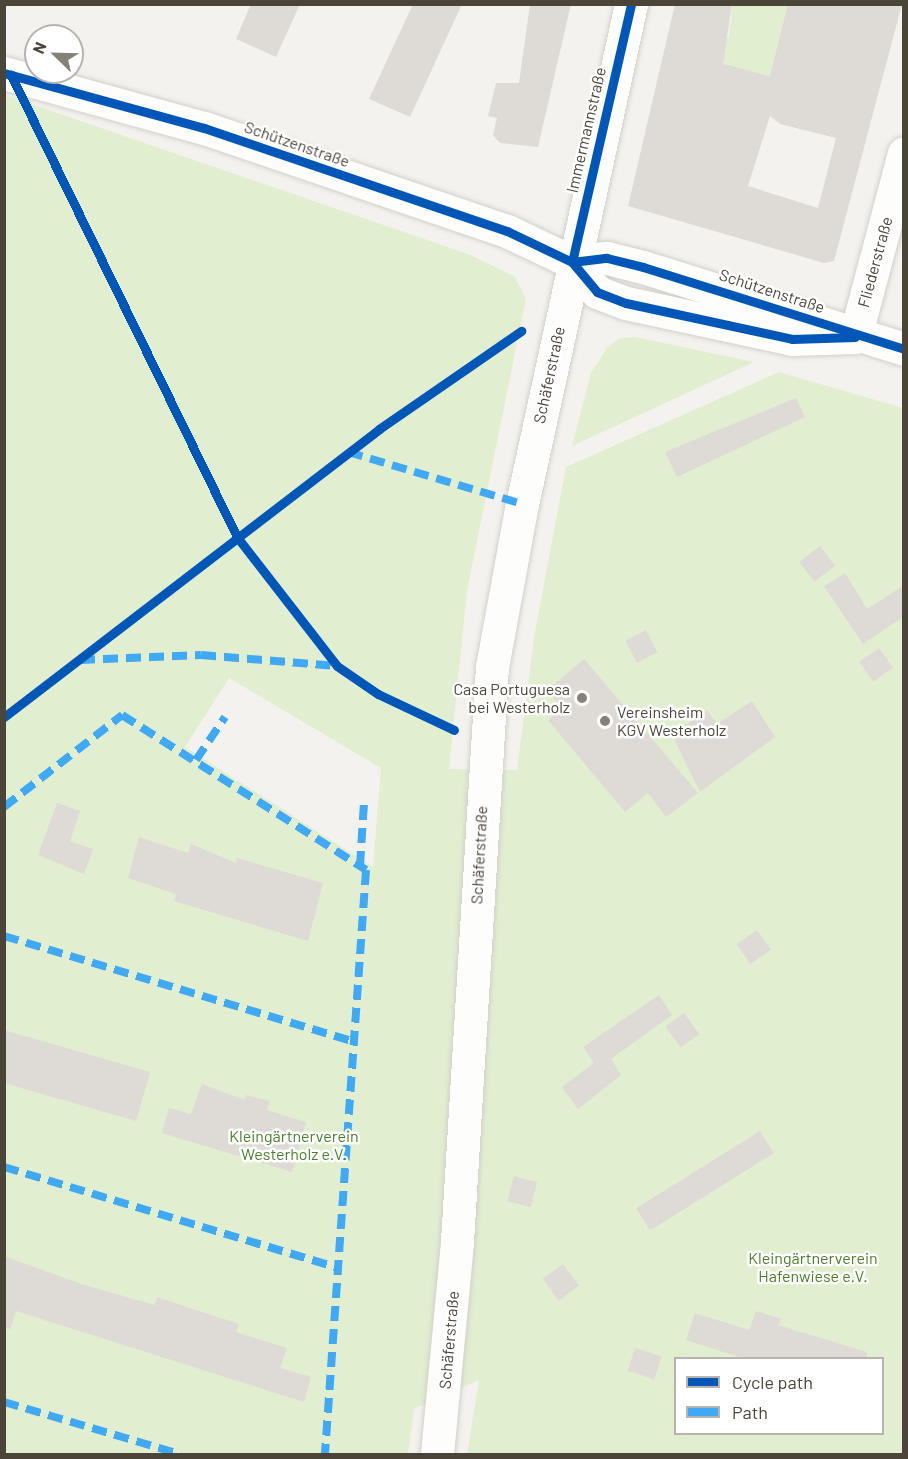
<!DOCTYPE html>
<meta charset="utf-8">
<style>
body{margin:0}
#map{position:relative;width:908px;height:1459px;overflow:hidden;background:#f4f2ee;font-family:Barlow,sans-serif}
div>[style]{position:absolute}
.green>*{inset:0;background:#e1eecf}
.building>*{inset:0;background:#dedbd6;transform-origin:0 0}
.roads{filter:drop-shadow(0 0 2px #d2d0cb) drop-shadow(0 0 2px #d2d0cb)}
.minor>*{height:33px;margin:-16.5px;padding:0 16.5px;transform-origin:16.5px;border-radius:16.5px;background:#fdfdfc}
.quiet>*{height:8px;margin-top:-4px;transform-origin:0;background:repeating-linear-gradient(90deg,#3fa9f5 0 15px,transparent 0 23px)}
.cycleway>*{height:9px;margin:-4.5px;padding:0 4.5px;transform-origin:4.5px;border-radius:4.5px;background:#0057b8}
.dots>*{width:16px;height:16px;translate:-50% -50%;box-sizing:border-box;border:3px solid #fff;border-radius:50%}
span{translate:-50% -50%;white-space:nowrap;text-align:center;line-height:1.15;-webkit-text-stroke:5px #fff;paint-order:stroke}
.street-label{font-size:16px;color:#4b4439}
.poi-label{font-size:16px;color:#4b4439}
.right{translate:-100% -50%;text-align:right}
.left{translate:0 -50%;text-align:left}
.park-label{font-size:16px;color:#4a7f2a}
.frame{position:absolute;inset:0;border:6px solid #4b4439;pointer-events:none}
.legend{position:absolute;left:674px;top:1357px;width:210px;height:78px;box-sizing:border-box;background:#fff;border:2px solid #b7b4b0;margin:0;padding:8px 10px;list-style:none;font-size:18px;color:#4b4439}
.legend li{display:flex;align-items:center;gap:12px;height:30px}
.legend b{width:30px;border:2px solid #b7b4b0}
.north{position:absolute;left:24px;top:24px;width:60px;height:60px;box-sizing:border-box;background:#fff;border:2px solid #b7b4b0;border-radius:50%;rotate:293deg;font-size:16px;font-weight:700;line-height:24px;text-align:center;color:#4b4439}
.north::after{content:'';display:block;margin:auto;width:21px;height:27px;background:#868178;clip-path:polygon(50% 0,100% 100%,50% 72%,0 100%)}
</style>
<div id="map">
<div class="green">
<div style="clip-path:polygon(732px 5px,841px 5px,770px 76px,718px 64px,724px 37px,729px 38px)"></div>
<div style="clip-path:polygon(evenodd,5px 95px,468px 254px,514px 276px,526px 298px,467px 591px,449px 769px,517px 770px,535px 632px,566px 467px,779px 372px,903px 408px,903px 1454px,467px 1454px,479px 1380px,414px 1409px,408px 1454px,5px 1454px,5px 95px,229px 678px,381px 768px,373px 867px,185px 747px,229px 678px,5px 95px,676px 1358px,882px 1358px,882px 1434px,676px 1434px,676px 1358px)"></div>
<div style="clip-path:polygon(635px 337px,754px 362px,572px 446px,591px 373px,607px 348px,620px 338px)"></div>
</div>
<div class="building">
<div style="clip-path:polygon(251px 4px,300px 4px,276px 57px,236px 39px)"></div>
<div style="clip-path:polygon(413px 4px,462px 4px,410px 117px,369px 99px)"></div>
<div style="clip-path:polygon(530px 4px,571px 4px,538px 147px,500px 143px,493px 135px,497px 118px,488px 116px,496px 83px,519px 83px)"></div>
<div style="clip-path:polygon(evenodd,675px 4px,732px 4px,723px 64px,770px 76px,788px 4px,902px 4px,834px 261px,824px 263px,628px 206px,675px 4px,770px 116px,780px 124px,836px 138px,818px 208px,748px 186px,770px 116px)"></div>
<div style="clip-path:polygon(796px 398px,805px 417px,677px 477px,665px 452px)"></div>
<div style="left:820px;top:546px;width:25px;height:26px;rotate:53deg"></div>
<div style="clip-path:polygon(845px 573px,867px 609px,903px 586px,903px 617px,863px 644px,824px 586px)"></div>
<div style="left:646px;top:630px;width:25px;height:23px;rotate:63deg"></div>
<div style="left:879px;top:648px;width:24px;height:24px;rotate:55deg"></div>
<div style="clip-path:polygon(584px 659px,698px 793px,666px 817px,648px 793px,625px 812px,548px 720px,562px 708px,547px 690px)"></div>
<div style="clip-path:polygon(752px 701px,775px 737px,700px 792px,672px 735px,707px 710px,717px 724px)"></div>
<div style="clip-path:polygon(57px 803px,80px 811px,70px 841px,93px 849px,84px 874px,38px 855px)"></div>
<div style="clip-path:polygon(139px 837px,188px 853px,191px 844px,236px 863px,237px 858px,323px 883px,308px 941px,174px 901px,176px 894px,128px 878px)"></div>
<div style="left:757px;top:930px;width:24px;height:25px;rotate:55deg"></div>
<div style="clip-path:polygon(659px 995px,672px 1015px,611px 1059px,621px 1075px,578px 1109px,562px 1087px,594px 1063px,583px 1047px)"></div>
<div style="left:684px;top:1013px;width:26px;height:23px;rotate:54deg"></div>
<div style="left:4px;top:1030px;width:152px;height:51px;rotate:16deg"></div>
<div style="clip-path:polygon(202px 1084px,245px 1100px,246px 1095px,270px 1101px,267px 1110px,306px 1122px,292px 1172px,162px 1133px,169px 1108px,191px 1114px)"></div>
<div style="left:760px;top:1131px;width:26px;height:146px;rotate:58deg"></div>
<div style="left:514px;top:1176px;width:24px;height:26px;rotate:15deg"></div>
<div style="clip-path:polygon(4px 1256px,81px 1284px,155px 1305px,157px 1297px,239px 1324px,236px 1332px,287px 1348px,280px 1368px,311px 1377px,304px 1402px,16px 1311px,10px 1329px,4px 1328px)"></div>
<div style="left:563px;top:1264px;width:27px;height:25px;rotate:54deg"></div>
<div style="clip-path:polygon(756px 1311px,781px 1319px,778px 1325px,867px 1352px,867px 1359px,745px 1359px,686px 1340px,695px 1313px,749px 1330px)"></div>
<div style="left:635px;top:1348px;width:28px;height:24px;rotate:18deg"></div>
</div>
<div class="roads">
<div class="minor">
<div style="left:4px;top:73px;width:207px;rotate:15.4deg"></div>
<div style="left:204px;top:128px;width:320px;rotate:18.8deg"></div>
<div style="left:507px;top:231px;width:72px;rotate:25.5deg"></div>
<div style="left:572px;top:262px;width:39px;rotate:50deg"></div>
<div style="left:597px;top:292px;width:31px;rotate:21deg"></div>
<div style="left:626px;top:303px;width:170px;rotate:12.2deg"></div>
<div style="left:792px;top:339px;width:63px;rotate:-1.8deg"></div>
<div style="left:572px;top:262px;width:35px;rotate:-7deg"></div>
<div style="left:607px;top:258px;width:37px;rotate:14deg"></div>
<div style="left:643px;top:267px;width:274px;rotate:17.4deg"></div>
<div style="left:855px;top:337px;width:190px;rotate:-75.1deg"></div>
<div style="left:437px;top:1454px;width:213px;rotate:-84.6deg"></div>
<div style="left:457px;top:1242px;width:576px;rotate:-86.52deg"></div>
<div style="left:492px;top:667px;width:166px;rotate:-79.6deg"></div>
<div style="left:522px;top:504px;width:512px;rotate:-77.7deg"></div>
</div>
</div>
<div class="quiet">
<div style="left:348px;top:452px;width:182px;rotate:16.6deg"></div>
<div style="left:80px;top:660px;width:121px;rotate:-2.4deg"></div>
<div style="left:201px;top:655px;width:136px;rotate:4.6deg"></div>
<div style="left:196px;top:760px;width:52px;rotate:-56deg"></div>
<div style="left:4px;top:807px;width:150px;rotate:-37.9deg"></div>
<div style="left:122px;top:715px;width:289px;rotate:32.4deg"></div>
<div style="left:366px;top:870px;width:585px;rotate:94.02deg"></div>
<div style="left:360px;top:866px;width:63px;rotate:-86.4deg"></div>
<div style="left:4px;top:936px;width:367px;rotate:16.8deg"></div>
<div style="left:4px;top:1167px;width:350px;rotate:16.8deg"></div>
<div style="left:4px;top:1402px;width:184px;rotate:16.5deg"></div>
</div>
<div class="cycleway">
<div style="left:4px;top:73px;width:207px;rotate:15.4deg"></div>
<div style="left:204px;top:128px;width:320px;rotate:18.8deg"></div>
<div style="left:507px;top:231px;width:72px;rotate:25.5deg"></div>
<div style="left:572px;top:262px;width:39px;rotate:50deg"></div>
<div style="left:597px;top:292px;width:31px;rotate:21deg"></div>
<div style="left:626px;top:303px;width:170px;rotate:12.2deg"></div>
<div style="left:792px;top:339px;width:63px;rotate:-1.8deg"></div>
<div style="left:11px;top:75px;width:514px;rotate:63.93deg"></div>
<div style="left:237px;top:537px;width:163px;rotate:52.2deg"></div>
<div style="left:337px;top:666px;width:50px;rotate:34.3deg"></div>
<div style="left:378px;top:694px;width:84px;rotate:25.3deg"></div>
<div style="left:572px;top:262px;width:35px;rotate:-7deg"></div>
<div style="left:607px;top:258px;width:37px;rotate:14deg"></div>
<div style="left:643px;top:267px;width:274px;rotate:17.4deg"></div>
<div style="left:572px;top:262px;width:265px;rotate:-77.1deg"></div>
<div style="left:4px;top:717px;width:473px;rotate:-37.5deg"></div>
<div style="left:379px;top:429px;width:173px;rotate:-34.6deg"></div>
</div>
<div class="dots">
<div style="left:582px;top:698px;background:#868178"></div>
<div style="left:605px;top:721px;background:#868178"></div>
</div>
<div class="street-label">
<span style="left:586px;top:130px;rotate:-77deg">Immermannstraße</span>
<span style="left:297px;top:144px;rotate:19deg">Schützenstraße</span>
<span style="left:875px;top:262px;rotate:-75deg">Fliederstraße</span>
<span style="left:772px;top:291px;rotate:18deg">Schützenstraße</span>
<span style="left:549px;top:375px;rotate:-78deg">Schäferstraße</span>
<span style="left:479px;top:855px;rotate:-87deg">Schäferstraße</span>
<span style="left:449px;top:1340px;rotate:-85deg">Schäferstraße</span>
</div>
<div class="poi-label">
<span class="right" style="left:570px;top:698px">Casa Portuguesa<br>bei Westerholz</span>
<span class="left" style="left:617px;top:721px">Vereinsheim<br>KGV Westerholz</span>
</div>
<div class="park-label">
<span style="left:294px;top:1145px">Kleingärtnerverein<br>Westerholz e.V.</span>
<span style="left:813px;top:1267px">Kleingärtnerverein<br>Hafenwiese e.V.</span>
</div>
<div class="frame"></div>
<ul class="legend">
<li><b style="height:8px;background:#0057b8"></b>Cycle path</li>
<li><b style="height:8px;background:#3fa9f5"></b>Path</li>
</ul>
<div class="north">N</div>
</div>
